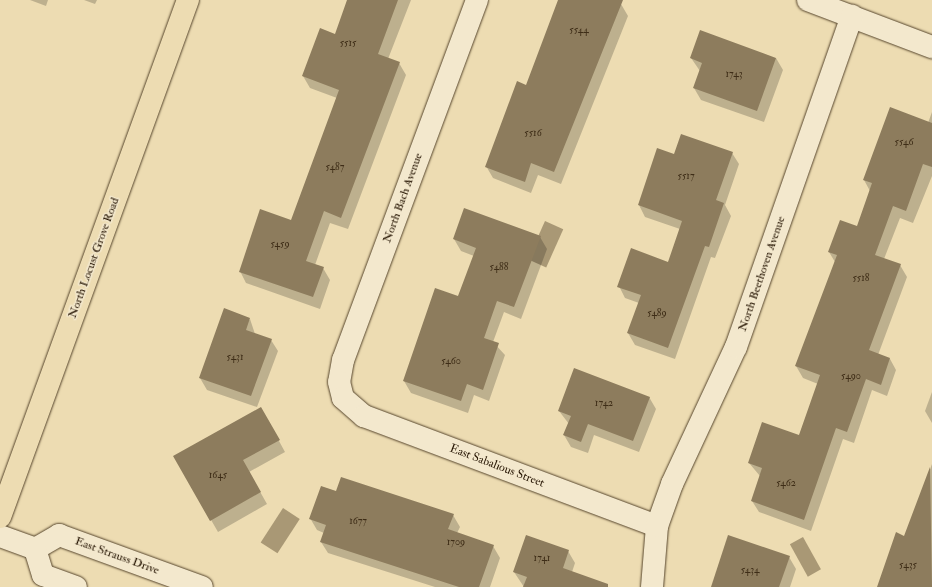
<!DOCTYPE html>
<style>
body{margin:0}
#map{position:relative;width:932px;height:587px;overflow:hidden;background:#eddcb2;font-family:"IM FELL Double Pica",serif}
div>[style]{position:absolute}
.water>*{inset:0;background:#a99875;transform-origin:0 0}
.shadow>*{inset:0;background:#0003}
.building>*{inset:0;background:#8d7c5d}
.roads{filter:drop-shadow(0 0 1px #56452c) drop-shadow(0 0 1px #56452c)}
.minor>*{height:22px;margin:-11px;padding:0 11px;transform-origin:11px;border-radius:11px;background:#f3e8cd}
.major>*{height:22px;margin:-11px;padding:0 11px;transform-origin:11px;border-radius:11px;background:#eddcb2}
span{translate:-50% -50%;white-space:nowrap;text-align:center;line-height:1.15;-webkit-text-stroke:3px #f3e8cd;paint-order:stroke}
.number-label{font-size:10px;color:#3e2d17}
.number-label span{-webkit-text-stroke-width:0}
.street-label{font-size:12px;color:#241300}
</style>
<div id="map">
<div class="water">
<div style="left:545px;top:221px;width:20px;height:42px;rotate:24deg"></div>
<div style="left:283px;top:508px;width:20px;height:41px;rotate:33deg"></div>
<div style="left:803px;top:537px;width:37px;height:15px;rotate:61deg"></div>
</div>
<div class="shadow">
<div style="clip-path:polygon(30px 0,48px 0,46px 6px)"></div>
<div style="clip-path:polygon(84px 0,97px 0,95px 4px)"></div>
<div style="clip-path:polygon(348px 0,411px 0,388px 59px,399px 63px,406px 75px,348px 229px,330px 223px,315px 265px,323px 268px,330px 280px,320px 309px,246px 283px,240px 271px,292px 221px,337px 98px,310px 88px,303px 76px,336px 35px)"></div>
<div style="clip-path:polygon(559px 0,610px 0,621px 4px,628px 16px,561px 184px,538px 175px,531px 193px,493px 178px,486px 166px,527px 86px)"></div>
<div style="clip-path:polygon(691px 58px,776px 58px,783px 70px,764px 122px,701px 100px,694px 88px,700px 71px)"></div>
<div style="clip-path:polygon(932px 112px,932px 176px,913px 223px,900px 218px,884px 259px,900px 265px,907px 277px,878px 355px,890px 359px,896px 370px,887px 396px,872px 390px,854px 443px,843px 439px,811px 531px,759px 512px,752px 501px,760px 476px,749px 463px,799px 436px,818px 384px,803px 378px,796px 366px,835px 262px,829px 252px,857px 228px,870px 191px,864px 180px,928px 123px)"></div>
<div style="clip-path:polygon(732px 153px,739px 164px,725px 205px,731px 216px,715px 258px,711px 257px,675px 359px,635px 345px,628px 333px,639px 303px,625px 298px,619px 286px,669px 263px,680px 229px,645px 217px,639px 205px,675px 155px)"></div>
<div style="clip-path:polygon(540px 237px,547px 249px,521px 319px,504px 312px,493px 342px,505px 355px,489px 401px,474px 395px,468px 413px,411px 393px,404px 381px,458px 297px,474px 256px,461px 251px,454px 239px)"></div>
<div style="clip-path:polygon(250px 319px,255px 334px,271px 340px,278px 351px,257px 407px,207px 390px,200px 378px)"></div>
<div style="clip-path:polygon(932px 392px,932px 423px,925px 411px)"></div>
<div style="clip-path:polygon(649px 397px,656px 409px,639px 452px,594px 435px,588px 453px,571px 447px,564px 435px,569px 424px,559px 411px)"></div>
<div style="clip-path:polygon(261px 408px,285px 452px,249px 472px,267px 504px,218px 532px,175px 457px)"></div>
<div style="clip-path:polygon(932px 464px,932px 587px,878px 587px,905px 537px)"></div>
<div style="clip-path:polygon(337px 492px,453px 515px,460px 527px,457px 533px,493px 546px,500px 558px,490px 587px,435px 587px,328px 553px,321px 542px,324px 533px,317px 530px,310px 518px)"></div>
<div style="clip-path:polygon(568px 551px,575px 563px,572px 572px,599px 587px,524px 587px,514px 572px)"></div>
<div style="clip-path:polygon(789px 557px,796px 569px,790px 587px,712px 587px)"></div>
</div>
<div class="building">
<div style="clip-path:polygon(347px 0,398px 0,378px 54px,400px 62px,341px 218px,324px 211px,306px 261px,324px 267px,313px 297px,239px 272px,260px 209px,291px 220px,339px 90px,302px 76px,320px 28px,335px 34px)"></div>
<div style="clip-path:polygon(558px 0,623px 0,554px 172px,531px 163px,525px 182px,485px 167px,517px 81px,526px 85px)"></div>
<div style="clip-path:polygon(700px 30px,776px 58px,757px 111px,693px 88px,702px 63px,690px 58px)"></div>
<div style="clip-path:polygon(890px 107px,932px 123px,932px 167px,923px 164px,906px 211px,893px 206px,875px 255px,901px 264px,869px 350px,890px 358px,881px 385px,866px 379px,847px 432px,836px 428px,804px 520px,751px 501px,762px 468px,748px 463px,762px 422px,799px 435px,820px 375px,795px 366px,837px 255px,828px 252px,840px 220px,857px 226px,872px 183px,863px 180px)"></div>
<div style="clip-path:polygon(681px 134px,733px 152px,716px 200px,724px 203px,709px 247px,705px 246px,668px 348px,627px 333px,641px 295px,617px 287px,631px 248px,668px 262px,682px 221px,638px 205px,657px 148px,674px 154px)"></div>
<div style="clip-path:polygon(464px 208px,541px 236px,514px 307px,497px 301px,484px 338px,499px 343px,483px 390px,467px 384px,461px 401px,403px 381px,435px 288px,458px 296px,476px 248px,453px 239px)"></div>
<div style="clip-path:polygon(224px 308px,250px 318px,246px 330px,272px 339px,251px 396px,199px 378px)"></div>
<div style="clip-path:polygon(574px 368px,650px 397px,633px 441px,588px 424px,581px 442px,563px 435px,571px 416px,558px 411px)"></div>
<div style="clip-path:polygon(261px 407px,280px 440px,243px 460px,261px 492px,210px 521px,173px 456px)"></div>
<div style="clip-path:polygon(930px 467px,932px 587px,877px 587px,896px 532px,904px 536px)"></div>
<div style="clip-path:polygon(341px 477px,454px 514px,448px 529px,494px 545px,479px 587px,459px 587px,320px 542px,326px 525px,309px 519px,321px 486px,336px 491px)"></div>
<div style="clip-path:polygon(526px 535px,569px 550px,563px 568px,608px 584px,608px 587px,523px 587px,527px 577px,513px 572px)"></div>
<div style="clip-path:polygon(728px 535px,790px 556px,779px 587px,711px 587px)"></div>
</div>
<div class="roads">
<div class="minor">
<div style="left:477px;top:0;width:384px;rotate:110.4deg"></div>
<div style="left:343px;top:360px;width:22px;rotate:100deg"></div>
<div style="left:339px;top:382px;width:16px;rotate:76deg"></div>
<div style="left:343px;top:398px;width:28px;rotate:41deg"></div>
<div style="left:364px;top:416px;width:313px;rotate:20.6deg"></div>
<div style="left:808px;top:0;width:133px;rotate:20.8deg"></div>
<div style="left:0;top:536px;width:37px;rotate:20deg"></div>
<div style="left:35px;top:549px;width:28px;rotate:-30deg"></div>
<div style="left:59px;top:535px;width:152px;rotate:20deg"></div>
<div style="left:35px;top:549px;width:27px;rotate:73deg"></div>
<div style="left:43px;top:575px;width:35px;rotate:20deg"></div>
<div style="left:652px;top:587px;width:61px;rotate:-85.3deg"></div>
<div style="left:657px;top:526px;width:45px;rotate:-70.3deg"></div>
<div style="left:672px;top:484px;width:151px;rotate:-65deg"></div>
<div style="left:736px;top:347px;width:351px;rotate:-70.7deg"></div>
</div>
<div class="major">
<div style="left:0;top:517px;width:550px;rotate:-70.02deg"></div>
</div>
</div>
<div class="number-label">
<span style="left:579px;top:31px">5544</span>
<span style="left:348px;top:44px">5515</span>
<span style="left:734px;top:75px">1743</span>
<span style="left:533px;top:134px">5516</span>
<span style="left:904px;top:143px">5546</span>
<span style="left:335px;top:168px">5487</span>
<span style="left:686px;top:177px">5517</span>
<span style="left:280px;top:245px">5459</span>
<span style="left:499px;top:268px">5488</span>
<span style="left:861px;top:279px">5518</span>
<span style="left:657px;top:314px">5489</span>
<span style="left:235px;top:358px">5431</span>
<span style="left:451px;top:362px">5460</span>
<span style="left:851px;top:377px">5490</span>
<span style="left:604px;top:404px">1742</span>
<span style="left:218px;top:476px">1645</span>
<span style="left:786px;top:484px">5462</span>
<span style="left:358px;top:522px">1677</span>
<span style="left:456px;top:543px">1709</span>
<span style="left:542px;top:559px">1741</span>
<span style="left:908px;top:566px">5435</span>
<span style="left:750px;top:571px">5434</span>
</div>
<div class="street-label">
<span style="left:403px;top:198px;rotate:-70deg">North Bach Avenue</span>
<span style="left:94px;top:258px;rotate:-70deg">North Locust Grove Road</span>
<span style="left:762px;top:274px;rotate:-71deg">North Beethoven Avenue</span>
<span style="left:497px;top:466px;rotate:21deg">East Sabalious Street</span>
<span style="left:117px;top:556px;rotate:20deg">East Strauss Drive</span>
</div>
</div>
